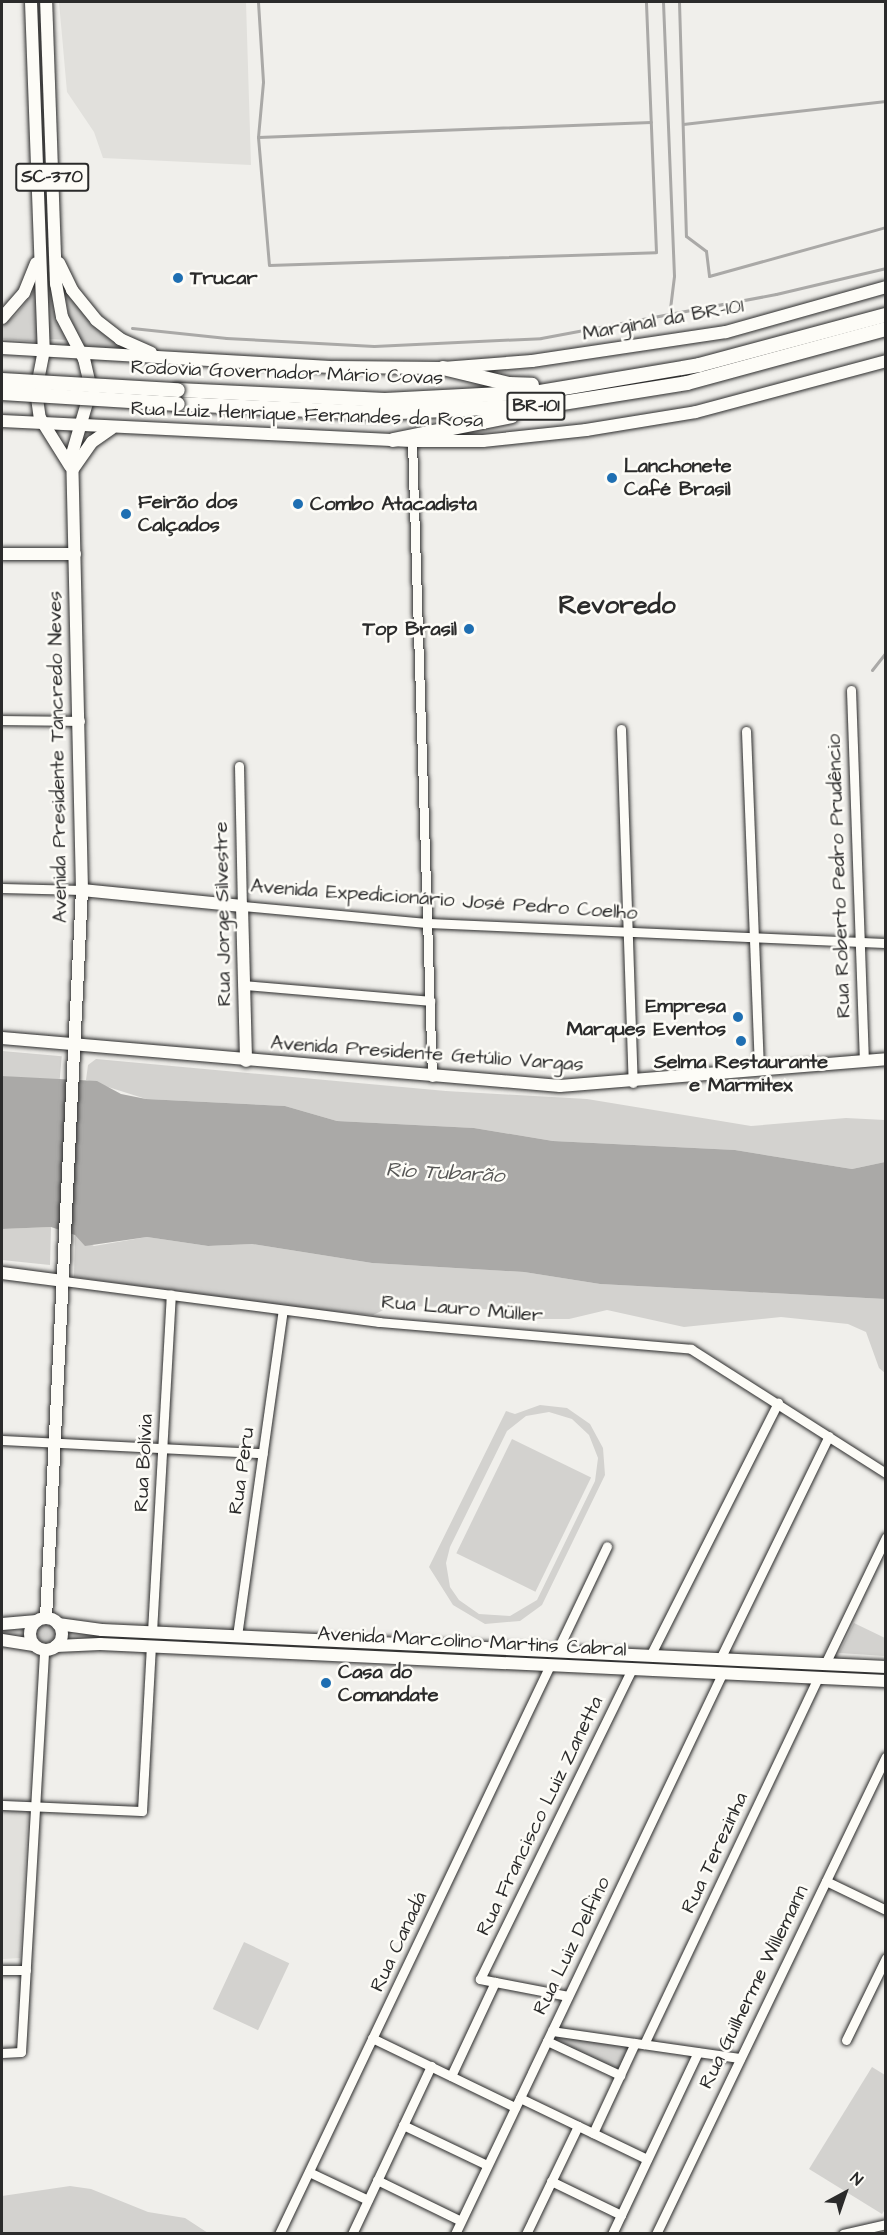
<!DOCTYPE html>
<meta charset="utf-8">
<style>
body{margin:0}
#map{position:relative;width:887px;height:2235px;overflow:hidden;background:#f0efeb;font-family:"Architects Daughter",sans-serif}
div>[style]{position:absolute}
.built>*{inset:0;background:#e1e0dc}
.green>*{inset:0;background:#d3d2cf;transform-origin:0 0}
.round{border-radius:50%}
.water>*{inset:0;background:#aaa9a7}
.stream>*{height:3px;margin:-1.5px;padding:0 1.5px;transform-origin:1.5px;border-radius:1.5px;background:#aaa9a7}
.roads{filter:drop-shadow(0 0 2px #2b2b2b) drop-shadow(0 0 2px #2b2b2b)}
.minor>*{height:9px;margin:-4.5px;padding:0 4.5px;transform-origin:4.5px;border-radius:4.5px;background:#fdfcf7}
.major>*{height:12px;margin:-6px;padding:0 6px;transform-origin:6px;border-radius:6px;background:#fdfcf7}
.major>.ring{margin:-6px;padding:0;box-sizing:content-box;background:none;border:12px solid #fdfcf7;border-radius:50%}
.highway>*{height:14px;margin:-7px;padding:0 7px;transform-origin:7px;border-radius:7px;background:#fdfcf7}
.bridges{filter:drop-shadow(0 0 2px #2b2b2b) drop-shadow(0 0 2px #2b2b2b)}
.highway-bridge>*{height:14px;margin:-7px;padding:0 7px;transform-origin:7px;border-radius:7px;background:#fdfcf7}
.dots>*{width:16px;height:16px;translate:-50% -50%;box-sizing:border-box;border:3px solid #fdfcf7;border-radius:50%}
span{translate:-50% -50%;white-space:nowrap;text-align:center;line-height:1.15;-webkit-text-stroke:5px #fdfcf7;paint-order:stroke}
.shield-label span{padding:2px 4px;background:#fdfcf7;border:2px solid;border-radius:4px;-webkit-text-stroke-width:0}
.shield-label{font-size:18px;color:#2b2b2b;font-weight:700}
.poi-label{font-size:20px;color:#2b2b2b;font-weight:700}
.left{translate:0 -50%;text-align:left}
.right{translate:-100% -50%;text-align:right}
.street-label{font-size:20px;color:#2b2b2b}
.water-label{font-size:21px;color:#575756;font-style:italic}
.district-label{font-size:26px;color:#2b2b2b;font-weight:700}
.frame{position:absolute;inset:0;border:3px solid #2b2b2b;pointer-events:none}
.north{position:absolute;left:815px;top:2163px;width:60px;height:60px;-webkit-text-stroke:4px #fdfcf7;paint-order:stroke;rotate:40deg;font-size:16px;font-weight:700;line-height:24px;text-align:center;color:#2b2b2b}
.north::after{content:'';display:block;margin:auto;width:21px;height:27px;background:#2b2b2b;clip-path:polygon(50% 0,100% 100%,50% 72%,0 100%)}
</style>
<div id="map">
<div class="built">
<div style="clip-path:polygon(59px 2px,246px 2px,251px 165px,103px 158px,94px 132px,67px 92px)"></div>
<div style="clip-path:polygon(2px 1809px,28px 1810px,20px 1958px,2px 1959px)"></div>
</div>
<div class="green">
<div style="clip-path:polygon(37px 2px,41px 2px,51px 287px,68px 340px,48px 339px)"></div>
<div style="clip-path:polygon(39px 284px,40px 342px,2px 339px,2px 326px,17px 314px)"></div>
<div style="clip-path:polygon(64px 287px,83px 311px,133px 350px,85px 347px,71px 329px)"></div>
<div style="left:2px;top:1051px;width:60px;height:25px;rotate:5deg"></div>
<div style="clip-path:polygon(96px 1059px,446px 1091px,587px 1099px,751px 1126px,846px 1118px,885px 1120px,885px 1162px,852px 1169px,735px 1150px,553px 1141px,474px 1128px,337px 1121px,285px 1106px,146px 1099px,86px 1080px,88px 1065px)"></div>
<div style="clip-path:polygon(51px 1227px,50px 1265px,2px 1260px,2px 1229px)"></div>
<div style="clip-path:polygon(75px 1235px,94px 1246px,147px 1237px,208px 1246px,252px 1244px,372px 1263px,524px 1272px,600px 1284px,885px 1299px,885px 1373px,879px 1368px,866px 1332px,848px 1324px,781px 1317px,684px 1327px,607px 1310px,569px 1319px,537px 1319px,497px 1310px,458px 1307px,392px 1306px,373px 1315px,284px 1307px,74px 1277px)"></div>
<div style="clip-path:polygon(evenodd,540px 1405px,567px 1408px,590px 1424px,603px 1448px,605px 1475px,542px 1605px,520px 1621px,485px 1624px,453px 1605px,429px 1567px,506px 1411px,515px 1414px,540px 1405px,549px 1412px,572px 1419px,589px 1435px,598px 1458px,595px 1481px,537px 1600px,510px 1616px,479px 1614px,459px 1600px,450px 1587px,446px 1563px,450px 1547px,507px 1431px,526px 1416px,549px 1412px)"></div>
<div style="left:512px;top:1439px;width:88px;height:127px;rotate:26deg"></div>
<div style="clip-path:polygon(854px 1623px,885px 1638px,885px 1656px,839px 1653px)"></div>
<div class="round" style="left:37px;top:1625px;width:18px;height:18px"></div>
<div style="left:244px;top:1942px;width:50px;height:74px;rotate:25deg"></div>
<div style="clip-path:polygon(554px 2034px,630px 2045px,618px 2071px,551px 2040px)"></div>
<div style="clip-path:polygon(872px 2067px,885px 2075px,886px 2208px,882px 2214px,809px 2169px)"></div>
<div style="clip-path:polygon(70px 2186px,91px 2189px,148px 2212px,185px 2218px,208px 2233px,2px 2233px,2px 2196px)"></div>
</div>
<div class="water">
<div style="clip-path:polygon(2px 1076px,97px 1081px,121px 1094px,146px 1099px,285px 1106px,337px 1121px,474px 1128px,553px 1141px,735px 1150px,852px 1169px,885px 1162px,885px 1299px,600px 1284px,524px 1272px,372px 1263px,252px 1244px,208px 1246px,147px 1237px,85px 1246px,75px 1235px,51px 1227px,2px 1229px)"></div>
</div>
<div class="stream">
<div style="left:258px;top:2px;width:80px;rotate:86.4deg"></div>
<div style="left:263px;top:82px;width:55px;rotate:95.2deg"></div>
<div style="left:258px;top:137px;width:128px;rotate:85.1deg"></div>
<div style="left:269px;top:265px;width:387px;rotate:-1.9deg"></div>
<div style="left:656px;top:252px;width:250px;rotate:-92.3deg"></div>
<div style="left:663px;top:2px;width:274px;rotate:87.7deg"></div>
<div style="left:674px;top:276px;width:35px;rotate:97deg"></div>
<div style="left:679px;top:2px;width:234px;rotate:88.3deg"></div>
<div style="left:686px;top:236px;width:25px;rotate:37deg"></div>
<div style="left:706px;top:251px;width:25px;rotate:83deg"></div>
<div style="left:709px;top:276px;width:184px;rotate:-15.5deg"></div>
<div style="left:683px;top:124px;width:204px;rotate:-6.5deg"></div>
<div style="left:258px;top:137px;width:393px;rotate:-2.2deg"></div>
<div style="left:132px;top:328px;width:95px;rotate:6.1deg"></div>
<div style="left:226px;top:338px;width:148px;rotate:3.1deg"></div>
<div style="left:374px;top:346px;width:167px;rotate:-2.7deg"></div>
<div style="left:541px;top:338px;width:239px;rotate:-10.6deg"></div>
<div style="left:776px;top:294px;width:113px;rotate:-13.3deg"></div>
<div style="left:872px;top:670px;width:23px;rotate:-52deg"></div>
</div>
<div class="roads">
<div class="minor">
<div style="left:412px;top:441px;width:636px;rotate:88.2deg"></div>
<div style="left:851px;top:690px;width:371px;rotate:88deg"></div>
<div style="left:2px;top:720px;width:78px;rotate:0.7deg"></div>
<div style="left:621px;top:729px;width:354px;rotate:88.1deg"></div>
<div style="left:746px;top:731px;width:339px;rotate:87.8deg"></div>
<div style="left:239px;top:766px;width:140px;rotate:88.8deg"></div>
<div style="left:242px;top:906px;width:186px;rotate:5.3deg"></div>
<div style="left:427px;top:923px;width:459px;rotate:2.5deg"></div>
<div style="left:2px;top:888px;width:80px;rotate:1.4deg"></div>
<div style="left:244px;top:985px;width:187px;rotate:4.9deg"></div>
<div style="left:64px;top:1281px;width:318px;rotate:7.4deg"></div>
<div style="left:379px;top:1322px;width:313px;rotate:4.9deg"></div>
<div style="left:691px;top:1349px;width:231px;rotate:32.5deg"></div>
<div style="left:2px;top:1440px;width:261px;rotate:2.9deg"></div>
<div style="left:152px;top:1632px;width:338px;rotate:-86.8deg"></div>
<div style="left:237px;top:1636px;width:329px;rotate:-82deg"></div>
<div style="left:557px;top:1651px;width:116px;rotate:-64.5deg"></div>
<div style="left:650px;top:1656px;width:284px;rotate:-63.2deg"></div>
<div style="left:720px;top:1659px;width:248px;rotate:-64deg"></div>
<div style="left:825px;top:1664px;width:141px;rotate:-64.3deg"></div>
<div style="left:2px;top:1805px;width:140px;rotate:2.5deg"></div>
<div style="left:142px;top:1811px;width:164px;rotate:-86.9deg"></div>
<div style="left:826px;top:1881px;width:67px;rotate:25.8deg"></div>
<div style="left:2px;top:1970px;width:24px"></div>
<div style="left:568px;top:1996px;width:90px;rotate:-169.1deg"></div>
<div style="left:480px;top:1979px;width:345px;rotate:-63.9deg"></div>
<div style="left:552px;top:2031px;width:190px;rotate:8.2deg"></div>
<div style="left:372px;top:2038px;width:159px;rotate:25.8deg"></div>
<div style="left:846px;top:2040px;width:91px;rotate:-64deg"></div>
<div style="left:547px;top:2041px;width:81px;rotate:25deg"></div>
<div style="left:644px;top:2044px;width:405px;rotate:-64.6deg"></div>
<div style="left:2px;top:2053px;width:19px;rotate:-3deg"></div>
<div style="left:21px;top:2052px;width:404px;rotate:-86.7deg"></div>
<div style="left:451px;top:2076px;width:104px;rotate:-64.9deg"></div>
<div style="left:520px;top:2098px;width:141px;rotate:25.7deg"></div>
<div style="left:403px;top:2125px;width:93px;rotate:25.5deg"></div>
<div style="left:593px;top:2133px;width:99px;rotate:-65deg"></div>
<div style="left:309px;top:2172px;width:65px;rotate:25.4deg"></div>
<div style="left:377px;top:2180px;width:93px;rotate:26deg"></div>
<div style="left:551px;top:2181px;width:78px;rotate:25.9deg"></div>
<div style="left:279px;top:2234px;width:630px;rotate:-64.53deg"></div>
<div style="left:352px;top:2234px;width:186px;rotate:-64.8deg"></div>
<div style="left:455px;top:2234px;width:620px;rotate:-64.51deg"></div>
<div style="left:526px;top:2234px;width:120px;rotate:-64.3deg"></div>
<div style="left:612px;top:2234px;width:201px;rotate:-64.7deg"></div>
<div style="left:656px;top:2234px;width:530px;rotate:-64.3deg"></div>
<div style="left:843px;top:2234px;width:44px;rotate:-13.1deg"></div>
</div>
<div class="major">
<div style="left:31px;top:2px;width:348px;rotate:87.9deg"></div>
<div style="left:44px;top:350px;width:42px;rotate:101deg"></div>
<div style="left:36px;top:391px;width:27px;rotate:82deg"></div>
<div style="left:40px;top:418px;width:57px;rotate:58deg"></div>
<div style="left:59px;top:263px;width:30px;rotate:64deg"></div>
<div style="left:72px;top:290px;width:38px;rotate:51deg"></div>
<div style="left:96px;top:320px;width:31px;rotate:38deg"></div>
<div style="left:120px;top:339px;width:34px;rotate:24deg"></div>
<div style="left:2px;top:318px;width:33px;rotate:-49deg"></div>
<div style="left:24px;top:293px;width:32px;rotate:-68deg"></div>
<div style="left:2px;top:348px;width:333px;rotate:3.3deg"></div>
<div style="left:334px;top:367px;width:109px;rotate:0.5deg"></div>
<div style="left:443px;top:368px;width:89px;rotate:-4.5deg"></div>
<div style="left:532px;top:361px;width:196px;rotate:-8.5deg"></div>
<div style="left:726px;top:332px;width:166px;rotate:-15.7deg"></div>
<div style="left:2px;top:421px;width:410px;rotate:2.8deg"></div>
<div style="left:412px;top:441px;width:71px"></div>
<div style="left:483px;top:441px;width:104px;rotate:-6.1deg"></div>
<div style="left:586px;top:430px;width:111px;rotate:-9.3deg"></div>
<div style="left:696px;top:412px;width:197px;rotate:-15deg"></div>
<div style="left:73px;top:469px;width:33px;rotate:-55deg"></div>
<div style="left:92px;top:442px;width:24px;rotate:-35deg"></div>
<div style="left:2px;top:554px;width:73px"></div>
<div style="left:82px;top:890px;width:161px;rotate:5.7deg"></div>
<div style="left:242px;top:906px;width:155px;rotate:88.5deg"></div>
<div style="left:2px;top:1038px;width:560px;rotate:4.92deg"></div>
<div style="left:560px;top:1086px;width:327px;rotate:-4.7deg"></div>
<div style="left:2px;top:1273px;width:63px;rotate:7.4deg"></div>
<div style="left:46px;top:1618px;width:729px;rotate:-87.17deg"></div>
<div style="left:82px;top:890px;width:436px;rotate:-91.3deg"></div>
<div style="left:72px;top:454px;width:68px;rotate:-73.7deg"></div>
<div style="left:91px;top:389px;width:31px;rotate:-103deg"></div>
<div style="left:84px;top:359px;width:47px;rotate:-117.6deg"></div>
<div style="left:62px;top:317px;width:34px;rotate:-100deg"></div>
<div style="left:56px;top:284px;width:282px;rotate:-92deg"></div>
<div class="ring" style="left:30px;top:1618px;width:20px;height:20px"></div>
<div style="left:2px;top:1624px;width:35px;rotate:-5deg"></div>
<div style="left:58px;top:1624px;width:44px;rotate:7.8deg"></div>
<div style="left:102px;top:1630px;width:785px;rotate:2.7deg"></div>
<div style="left:2px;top:1640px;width:32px;rotate:9deg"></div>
<div style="left:56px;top:1646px;width:44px;rotate:-2.6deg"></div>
<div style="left:100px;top:1644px;width:787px;rotate:2.7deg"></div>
</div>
<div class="highway">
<div style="left:443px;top:368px;width:68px;rotate:13.6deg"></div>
<div style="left:509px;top:384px;width:23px;rotate:2deg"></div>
<div style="left:178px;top:390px;width:207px;rotate:2.8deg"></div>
<div style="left:385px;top:400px;width:155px;rotate:-3deg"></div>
<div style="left:540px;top:392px;width:161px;rotate:-9.6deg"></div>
<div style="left:699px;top:365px;width:194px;rotate:-15deg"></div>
<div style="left:178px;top:404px;width:199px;rotate:2.6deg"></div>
<div style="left:377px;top:413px;width:173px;rotate:-2.6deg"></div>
<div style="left:550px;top:405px;width:139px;rotate:-9.1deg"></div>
<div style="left:687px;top:383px;width:206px;rotate:-15.2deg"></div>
<div style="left:393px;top:440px;width:121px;rotate:-11.4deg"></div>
</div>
</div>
<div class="bridges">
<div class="highway-bridge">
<div style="left:2px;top:380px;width:176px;rotate:3.3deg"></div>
<div style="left:2px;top:393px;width:176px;rotate:3.6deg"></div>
</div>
</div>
<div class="dots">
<div style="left:178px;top:278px;background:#1f6fb2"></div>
<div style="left:612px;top:478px;background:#1f6fb2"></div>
<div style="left:298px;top:504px;background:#1f6fb2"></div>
<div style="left:126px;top:514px;background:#1f6fb2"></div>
<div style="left:469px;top:629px;background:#1f6fb2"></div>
<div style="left:738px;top:1017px;background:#1f6fb2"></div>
<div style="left:741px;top:1041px;background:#1f6fb2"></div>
<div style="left:326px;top:1683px;background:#1f6fb2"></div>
</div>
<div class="shield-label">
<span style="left:52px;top:177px">SC-370</span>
<span style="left:536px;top:406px">BR-101</span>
</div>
<div class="poi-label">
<span class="left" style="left:190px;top:278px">Trucar</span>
<span class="left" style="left:624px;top:478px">Lanchonete<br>Café Brasil</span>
<span class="left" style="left:138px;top:514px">Feirão dos<br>Calçados</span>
<span class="left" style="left:310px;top:504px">Combo Atacadista</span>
<span class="right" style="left:457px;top:629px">Top Brasil</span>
<span class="right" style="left:726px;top:1018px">Empresa<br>Marques Eventos</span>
<span style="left:741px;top:1074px">Selma Restaurante<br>e Marmitex</span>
<span class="left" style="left:338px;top:1684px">Casa do<br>Comandate</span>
</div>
<div class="street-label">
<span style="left:663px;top:320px;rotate:-10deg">Marginal da BR-101</span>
<span style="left:287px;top:373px;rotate:2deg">Rodovia Governador Mário Covas</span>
<span style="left:307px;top:415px;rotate:2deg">Rua Luiz Henrique Fernandes da Rosa</span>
<span style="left:58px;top:757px;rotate:-91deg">Avenida Presidente Tancredo Neves</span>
<span style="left:839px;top:876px;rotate:-92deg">Rua Roberto Pedro Prudêncio</span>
<span style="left:444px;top:900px;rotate:4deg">Avenida Expedicionário José Pedro Coelho</span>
<span style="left:223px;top:914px;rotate:-91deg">Rua Jorge Silvestre</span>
<span style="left:427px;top:1054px;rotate:4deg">Avenida Presidente Getúlio Vargas</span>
<span style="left:462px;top:1309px;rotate:5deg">Rua Lauro Müller</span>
<span style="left:144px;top:1463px;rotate:-87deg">Rua Bolívia</span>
<span style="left:242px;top:1471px;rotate:-82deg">Rua Peru</span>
<span style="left:472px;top:1642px;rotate:3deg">Avenida Marcolino Martins Cabral</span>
<span style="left:540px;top:1816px;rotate:-64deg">Rua Francisco Luiz Zanetta</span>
<span style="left:715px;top:1853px;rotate:-65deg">Rua Terezinha</span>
<span style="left:399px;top:1942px;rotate:-65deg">Rua Canadá</span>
<span style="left:572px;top:1946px;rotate:-64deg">Rua Luiz Delfino</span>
<span style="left:754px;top:1987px;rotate:-64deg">Rua Guilherme Willemann</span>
</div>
<div class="water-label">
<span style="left:445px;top:1173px;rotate:3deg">Rio Tubarão</span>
</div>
<div class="district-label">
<span style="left:617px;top:606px">Revoredo</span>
</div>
<div class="frame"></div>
<div class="north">N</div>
</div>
